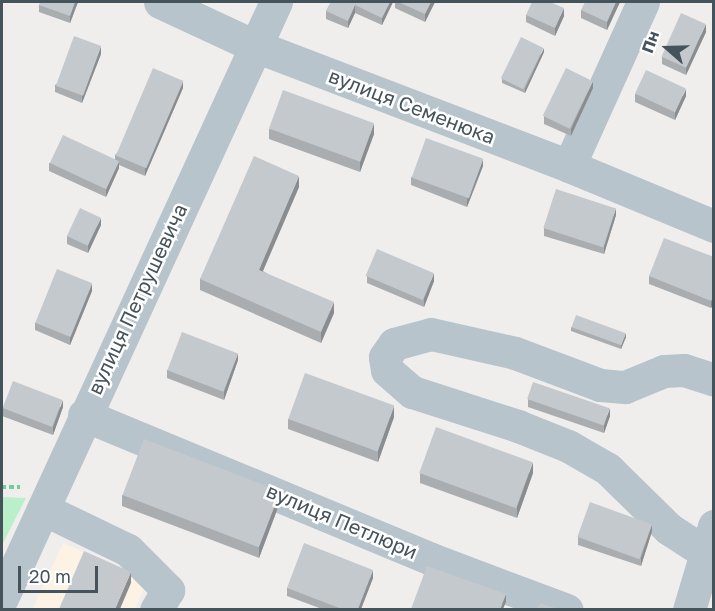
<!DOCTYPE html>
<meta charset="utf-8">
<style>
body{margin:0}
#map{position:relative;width:715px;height:611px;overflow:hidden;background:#f0eded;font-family:"Golos Text",sans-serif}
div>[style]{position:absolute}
.commercial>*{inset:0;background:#fcf3e5}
.green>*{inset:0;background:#b9f0c9}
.path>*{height:4px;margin-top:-2px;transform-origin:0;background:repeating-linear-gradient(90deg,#70cf97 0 4.5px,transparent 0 7.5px)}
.minor>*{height:33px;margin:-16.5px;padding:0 16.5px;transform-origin:16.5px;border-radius:16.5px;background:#b8c4cb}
.wall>*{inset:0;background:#a9adb0}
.shaded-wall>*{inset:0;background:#898d90}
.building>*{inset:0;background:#c4c9cd;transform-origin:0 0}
span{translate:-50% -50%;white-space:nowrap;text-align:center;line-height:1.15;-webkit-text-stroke:5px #fff;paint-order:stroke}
.street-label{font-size:20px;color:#45535b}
.frame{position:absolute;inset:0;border:3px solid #45535b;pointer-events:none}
.north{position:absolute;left:637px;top:18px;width:60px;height:60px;-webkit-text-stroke:4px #fff;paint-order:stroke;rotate:290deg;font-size:16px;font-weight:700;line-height:24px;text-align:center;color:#45535b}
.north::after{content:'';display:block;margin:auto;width:21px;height:27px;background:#45535b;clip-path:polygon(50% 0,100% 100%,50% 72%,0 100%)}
.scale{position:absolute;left:18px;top:566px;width:80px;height:27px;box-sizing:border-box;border:3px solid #45535b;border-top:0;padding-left:8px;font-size:18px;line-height:21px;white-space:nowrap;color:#45535b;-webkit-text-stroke:4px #fff;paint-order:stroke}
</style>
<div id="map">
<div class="commercial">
<div style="clip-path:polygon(63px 543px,147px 581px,135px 609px,32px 610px)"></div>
</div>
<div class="green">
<div style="clip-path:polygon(2px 497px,26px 498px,2px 545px)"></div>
</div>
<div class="path">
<div style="left:2px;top:487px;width:18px"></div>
</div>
<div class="minor">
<div style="left:160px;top:2px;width:105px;rotate:24.9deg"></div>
<div style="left:255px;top:46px;width:336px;rotate:20.9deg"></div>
<div style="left:643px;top:2px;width:180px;rotate:114.3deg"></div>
<div style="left:569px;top:166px;width:157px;rotate:22.5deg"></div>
<div style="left:84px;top:415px;width:376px;rotate:22.5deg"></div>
<div style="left:431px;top:559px;width:145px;rotate:20.6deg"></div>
<div style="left:43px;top:509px;width:94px;rotate:25.8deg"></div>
<div style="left:128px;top:550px;width:57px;rotate:45deg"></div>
<div style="left:168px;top:590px;width:23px;rotate:121deg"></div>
<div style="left:706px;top:553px;width:44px;rotate:-147deg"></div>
<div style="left:669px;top:529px;width:86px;rotate:-135.5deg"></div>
<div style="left:608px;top:469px;width:46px;rotate:-150.1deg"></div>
<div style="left:568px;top:446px;width:54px;rotate:-158.2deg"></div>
<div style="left:518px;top:426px;width:111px;rotate:-162.2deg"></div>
<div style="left:412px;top:392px;width:33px;rotate:-139deg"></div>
<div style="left:387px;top:370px;width:13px;rotate:-99deg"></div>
<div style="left:385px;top:357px;width:16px;rotate:-55deg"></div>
<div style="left:394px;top:344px;width:38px;rotate:-15deg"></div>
<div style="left:431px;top:334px;width:86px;rotate:12.7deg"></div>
<div style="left:515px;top:353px;width:91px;rotate:20.6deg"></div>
<div style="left:600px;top:385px;width:25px;rotate:5deg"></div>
<div style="left:625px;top:387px;width:42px;rotate:-22.3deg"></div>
<div style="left:664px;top:371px;width:20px;rotate:-3deg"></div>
<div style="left:684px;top:370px;width:32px;rotate:18deg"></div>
<div style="left:2px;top:598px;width:656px;rotate:-65.31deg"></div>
<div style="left:689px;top:610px;width:88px;rotate:-73.4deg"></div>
</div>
<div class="wall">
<div style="clip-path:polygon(78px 2px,70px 23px,39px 12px,39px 5px)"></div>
<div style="clip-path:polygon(331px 2px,393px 2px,382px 25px,355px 13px,348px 28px,326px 19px,326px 11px)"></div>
<div style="clip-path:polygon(395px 2px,435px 2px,425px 22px,395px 8px)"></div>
<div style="clip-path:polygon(620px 2px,607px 30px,581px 18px,581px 10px)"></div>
<div style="clip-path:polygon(526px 15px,564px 16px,555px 36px,526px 22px)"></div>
<div style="clip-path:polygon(706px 32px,686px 75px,662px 64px,662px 57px)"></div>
<div style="clip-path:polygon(544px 52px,525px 93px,502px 83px,502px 79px)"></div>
<div style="clip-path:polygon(101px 54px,82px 103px,55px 92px,55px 85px)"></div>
<div style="clip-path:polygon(183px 88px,145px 176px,119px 165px,119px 168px,106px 197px,49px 171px,49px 163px,115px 159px,115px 155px)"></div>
<div style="clip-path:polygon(593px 88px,571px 136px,544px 124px,544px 116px)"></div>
<div style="clip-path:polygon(635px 94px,686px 96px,675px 120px,635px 102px)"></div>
<div style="clip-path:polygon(269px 129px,374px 134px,360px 172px,269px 139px)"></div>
<div style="clip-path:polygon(483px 166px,467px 207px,411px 185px,411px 177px)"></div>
<div style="clip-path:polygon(299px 187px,263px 271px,334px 313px,321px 343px,200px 290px,200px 279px)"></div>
<div style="clip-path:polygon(616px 215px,604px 254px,544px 236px,544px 228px)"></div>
<div style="clip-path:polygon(101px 225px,88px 253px,67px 244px,67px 236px)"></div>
<div style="clip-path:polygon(714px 257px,714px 303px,711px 308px,649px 284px,649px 276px)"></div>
<div style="clip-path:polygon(367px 276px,434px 281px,424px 307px,367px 283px)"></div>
<div style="clip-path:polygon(92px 291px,70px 345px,35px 330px,35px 323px)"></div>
<div style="clip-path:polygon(571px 327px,626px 337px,621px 349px,571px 331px)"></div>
<div style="clip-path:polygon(238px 360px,224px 400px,167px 378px,167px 370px)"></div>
<div style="clip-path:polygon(528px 399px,610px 416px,604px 433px,528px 407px)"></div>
<div style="clip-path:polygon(63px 407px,53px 435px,2px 416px,2px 408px)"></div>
<div style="clip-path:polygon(394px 417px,378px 462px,288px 429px,288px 419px)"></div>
<div style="clip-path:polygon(420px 473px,533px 473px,517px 518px,420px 483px)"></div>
<div style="clip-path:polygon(122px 495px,280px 502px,259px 558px,122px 506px)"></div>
<div style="clip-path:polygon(652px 531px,641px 566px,578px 545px,578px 537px)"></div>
<div style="clip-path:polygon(373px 578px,361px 609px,322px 609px,287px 596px,287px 588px)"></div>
</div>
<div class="shaded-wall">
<div style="clip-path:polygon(75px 2px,78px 2px,70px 23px,70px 16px)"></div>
<div style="clip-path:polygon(390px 2px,393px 2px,382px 25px,382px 18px)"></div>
<div style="clip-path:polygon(431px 2px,435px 2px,425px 22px,425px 14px)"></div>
<div style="clip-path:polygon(616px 2px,620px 2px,607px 30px,607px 22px)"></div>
<div style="clip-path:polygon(355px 5px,355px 13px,348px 28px,348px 21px)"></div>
<div style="clip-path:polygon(564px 8px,564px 16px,555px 36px,555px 28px)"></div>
<div style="clip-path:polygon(706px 24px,706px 32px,686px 75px,686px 68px)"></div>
<div style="clip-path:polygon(101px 46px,101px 54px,82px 103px,82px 95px)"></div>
<div style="clip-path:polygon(544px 48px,544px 52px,525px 93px,525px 89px)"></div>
<div style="clip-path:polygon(183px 81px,183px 88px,145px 176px,145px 168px)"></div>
<div style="clip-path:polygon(593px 81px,593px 88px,571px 136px,571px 129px)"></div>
<div style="clip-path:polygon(686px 89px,686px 96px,675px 120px,675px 113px)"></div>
<div style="clip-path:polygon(374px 123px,374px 134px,360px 172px,360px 162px)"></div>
<div style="clip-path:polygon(483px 159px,483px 166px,467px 207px,467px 200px)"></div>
<div style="clip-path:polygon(119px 161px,119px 168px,106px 197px,106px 189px)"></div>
<div style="clip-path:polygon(299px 176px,299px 187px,259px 280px,259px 270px)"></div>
<div style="clip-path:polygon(616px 208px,616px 215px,604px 254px,604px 247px)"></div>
<div style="clip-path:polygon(101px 218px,101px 225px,88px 253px,88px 245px)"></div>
<div style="clip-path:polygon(434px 273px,434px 281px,424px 307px,424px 299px)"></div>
<div style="clip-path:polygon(92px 283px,92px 291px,70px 345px,70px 337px)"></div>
<div style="clip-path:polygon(714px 295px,714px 303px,711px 308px,711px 301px)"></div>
<div style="clip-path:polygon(334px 302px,334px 313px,321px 343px,321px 332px)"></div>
<div style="clip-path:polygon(626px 333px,626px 337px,621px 349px,621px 345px)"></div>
<div style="clip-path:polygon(238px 353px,238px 360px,224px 400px,224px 392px)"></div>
<div style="clip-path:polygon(63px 400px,63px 407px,53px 435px,53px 427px)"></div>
<div style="clip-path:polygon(394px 406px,394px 417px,378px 462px,378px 451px)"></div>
<div style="clip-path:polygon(610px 408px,610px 416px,604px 433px,604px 425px)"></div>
<div style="clip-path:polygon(533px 462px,533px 473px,517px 518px,517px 507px)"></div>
<div style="clip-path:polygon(280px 491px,280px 502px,259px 558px,259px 547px)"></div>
<div style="clip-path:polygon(652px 524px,652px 531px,641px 566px,641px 558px)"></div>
<div style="clip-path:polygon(373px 570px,373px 578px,361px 609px,358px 609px)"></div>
<div style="clip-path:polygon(131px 572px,131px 583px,120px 609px,115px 609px)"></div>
<div style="clip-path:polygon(506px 594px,506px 602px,503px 609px,500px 609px)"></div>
</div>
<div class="building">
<div style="clip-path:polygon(40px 2px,75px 2px,70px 16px,39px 5px)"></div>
<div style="clip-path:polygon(331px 2px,390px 2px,382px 18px,355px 5px,348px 21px,326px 11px)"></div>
<div style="clip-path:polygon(398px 2px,431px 2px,425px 14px)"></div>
<div style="clip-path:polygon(532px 2px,550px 2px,564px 8px,555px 28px,526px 15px)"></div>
<div style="clip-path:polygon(585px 2px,616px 2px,607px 22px,581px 10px)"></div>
<div style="left:681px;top:13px;width:27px;height:48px;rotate:24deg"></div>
<div style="left:74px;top:36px;width:29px;height:53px;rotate:20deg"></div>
<div style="left:521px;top:37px;width:25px;height:46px;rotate:26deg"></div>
<div style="left:153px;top:68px;width:33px;height:95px;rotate:23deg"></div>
<div style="left:566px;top:68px;width:30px;height:53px;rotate:26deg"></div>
<div style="left:646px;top:70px;width:44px;height:26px;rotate:25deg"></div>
<div style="left:283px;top:90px;width:97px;height:41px;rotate:20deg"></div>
<div style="left:63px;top:135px;width:62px;height:31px;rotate:25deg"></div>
<div style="left:426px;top:138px;width:61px;height:42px;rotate:20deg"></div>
<div style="clip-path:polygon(254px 156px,299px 176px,259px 270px,334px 302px,321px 332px,200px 279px)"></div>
<div style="left:556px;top:189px;width:63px;height:41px;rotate:18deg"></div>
<div style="left:80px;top:208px;width:23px;height:31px;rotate:25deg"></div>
<div style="clip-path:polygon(664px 238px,714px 257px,714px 295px,711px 301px,649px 276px)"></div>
<div style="left:377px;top:249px;width:62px;height:29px;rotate:23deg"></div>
<div style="left:57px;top:269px;width:38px;height:58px;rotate:22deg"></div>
<div style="left:576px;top:315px;width:53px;height:13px;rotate:20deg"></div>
<div style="left:182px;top:332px;width:60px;height:41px;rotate:21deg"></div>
<div style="left:305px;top:373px;width:95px;height:49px;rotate:20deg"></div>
<div style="left:13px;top:381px;width:53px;height:29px;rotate:21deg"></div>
<div style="left:533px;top:382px;width:81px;height:18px;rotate:19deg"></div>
<div style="left:436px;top:427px;width:103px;height:49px;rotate:20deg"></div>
<div style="left:144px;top:439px;width:146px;height:60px;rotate:21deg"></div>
<div style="left:590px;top:502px;width:66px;height:37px;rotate:20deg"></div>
<div style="clip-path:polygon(304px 543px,373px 570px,358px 609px,342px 609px,287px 588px)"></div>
<div style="clip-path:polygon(84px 551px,131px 572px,115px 609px,59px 609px)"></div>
<div style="clip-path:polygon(427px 566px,506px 594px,500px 609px,411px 609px)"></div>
<div style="clip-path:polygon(540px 603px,558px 609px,537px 609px)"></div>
</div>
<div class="street-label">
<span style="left:412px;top:106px;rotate:21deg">вулиця Семенюка</span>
<span style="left:137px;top:299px;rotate:-65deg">вулиця Петрушевича</span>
<span style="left:342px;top:521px;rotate:23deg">вулиця Петлюри</span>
</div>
<div class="frame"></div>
<div class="north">Пн</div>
<div class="scale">20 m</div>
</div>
